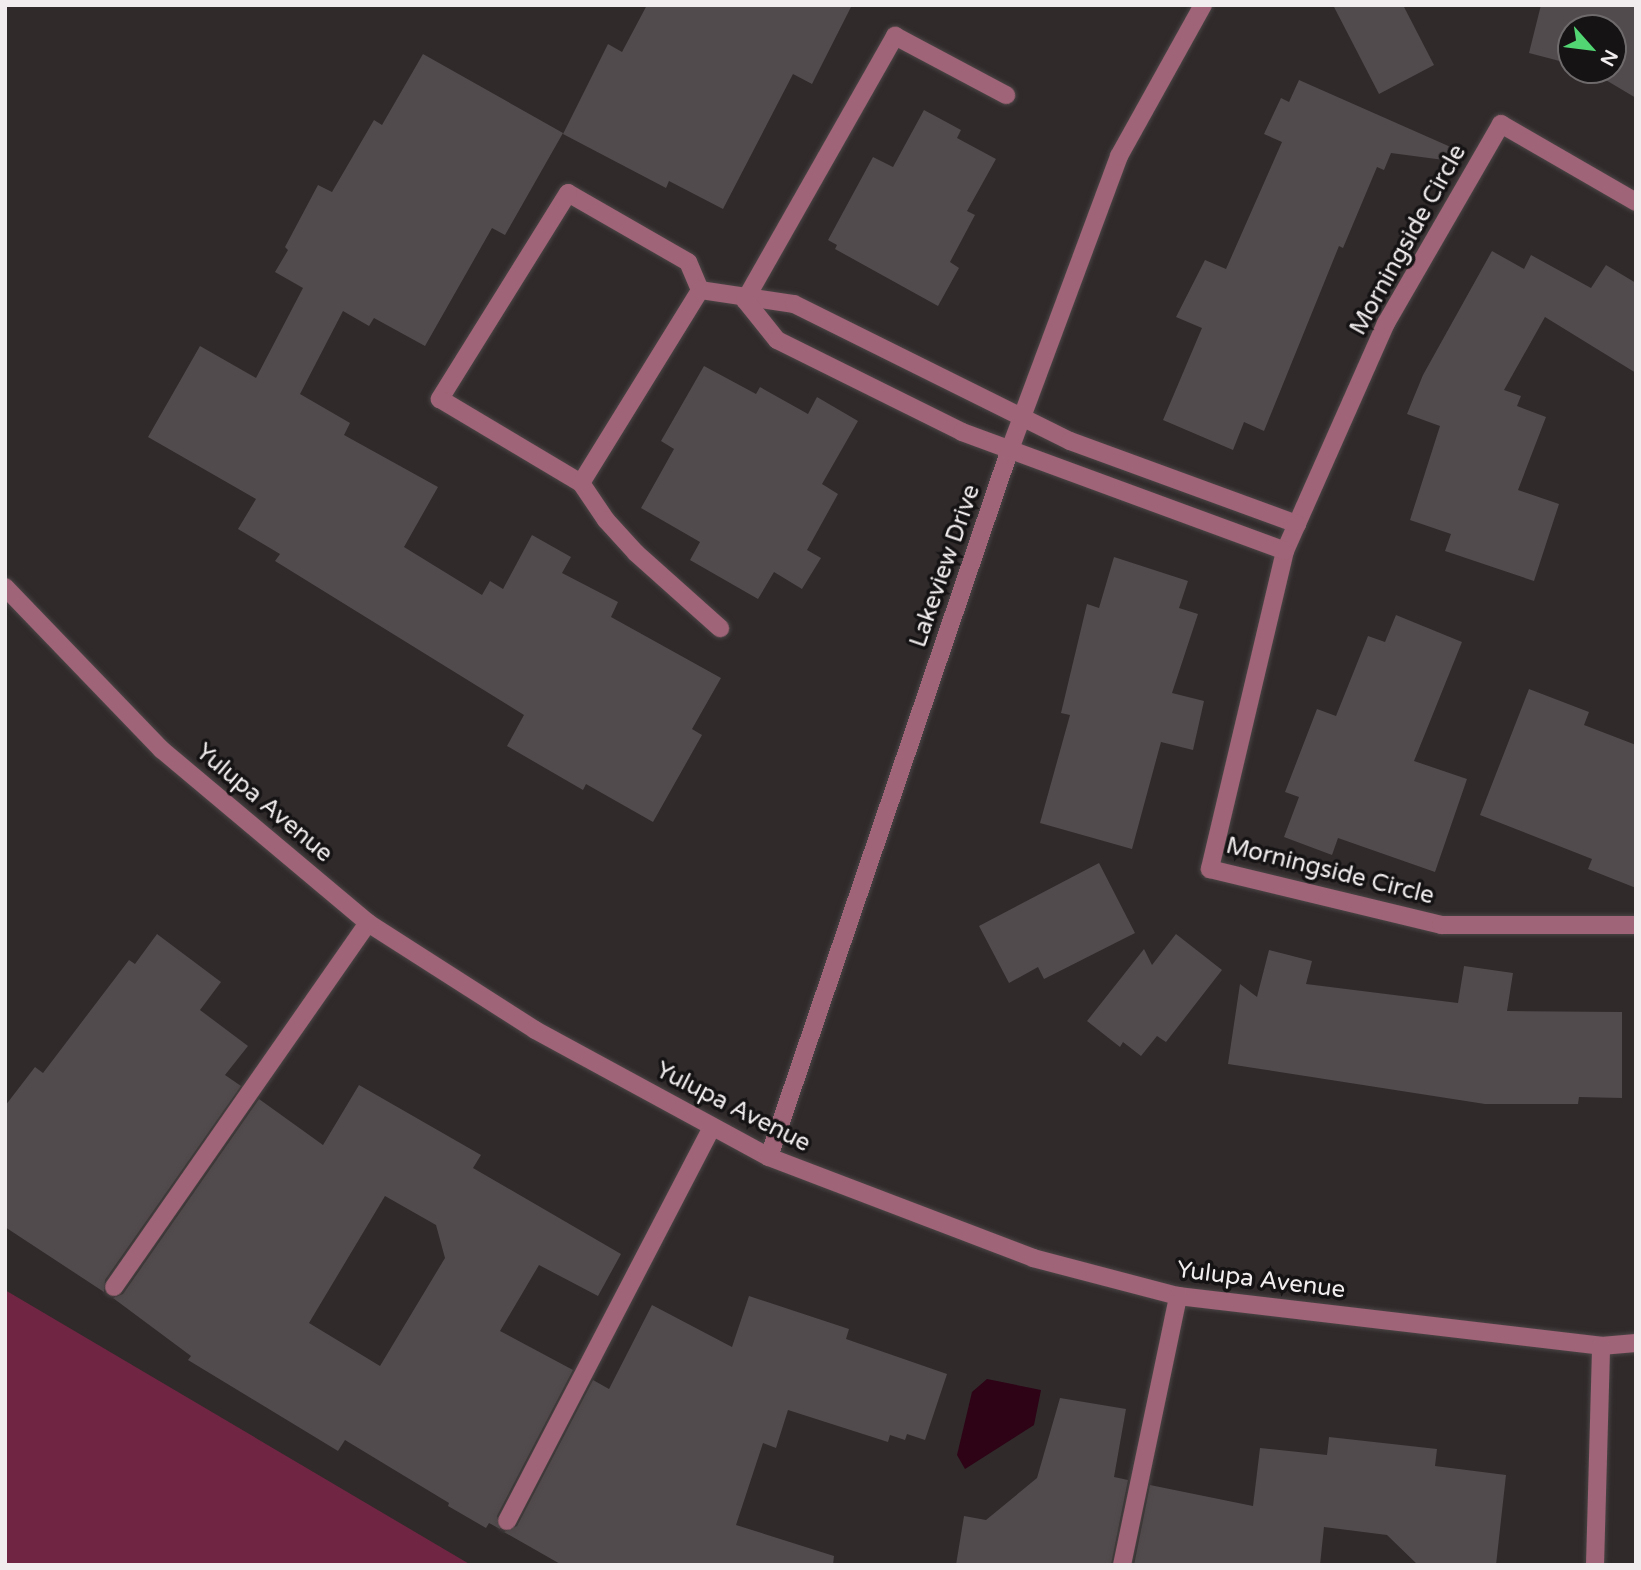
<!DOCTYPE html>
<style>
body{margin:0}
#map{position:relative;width:1641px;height:1570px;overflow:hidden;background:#302a2b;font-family:"Varela Round",sans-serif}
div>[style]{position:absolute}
.green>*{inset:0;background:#702643}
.water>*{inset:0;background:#2d0315}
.building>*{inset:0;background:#524b4d}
.roads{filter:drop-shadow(0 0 2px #4b4546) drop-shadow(0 0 2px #4b4546)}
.minor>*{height:18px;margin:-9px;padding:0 9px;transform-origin:9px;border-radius:9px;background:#9f6477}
span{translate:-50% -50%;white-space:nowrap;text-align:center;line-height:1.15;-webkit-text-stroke:7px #161314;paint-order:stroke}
.street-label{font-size:24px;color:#f1edee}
.frame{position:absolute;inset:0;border:7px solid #f1edee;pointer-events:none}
.north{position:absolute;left:1557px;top:14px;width:70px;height:70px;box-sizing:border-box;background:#161314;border:2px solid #6e6a6b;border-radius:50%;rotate:118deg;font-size:19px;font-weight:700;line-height:28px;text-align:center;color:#f1edee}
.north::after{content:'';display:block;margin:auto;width:24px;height:32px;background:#52d673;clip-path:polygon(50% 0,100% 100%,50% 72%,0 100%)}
</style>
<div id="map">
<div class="green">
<div style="clip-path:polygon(5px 1290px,471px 1565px,5px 1565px)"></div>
</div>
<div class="water">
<div style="clip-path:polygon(987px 1379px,1041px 1390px,1034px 1425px,965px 1469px,957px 1455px,972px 1392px)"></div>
</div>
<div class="building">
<div style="clip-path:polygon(647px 5px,852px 5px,812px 84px,793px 74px,723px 209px,669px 181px,666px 188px,563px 134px,608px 44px,622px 52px)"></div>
<div style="clip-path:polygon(1333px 5px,1403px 5px,1434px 65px,1379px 94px)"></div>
<div style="clip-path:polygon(1541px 5px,1636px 5px,1636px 98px,1589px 70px,1613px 70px,1613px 28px,1571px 28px,1571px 64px,1529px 53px)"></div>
<div style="clip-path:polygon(423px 54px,563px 133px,505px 235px,492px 228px,425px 346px,374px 318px,369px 326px,343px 311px,300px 394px,350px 423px,344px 435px,438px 487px,404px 547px,482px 595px,490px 581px,503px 589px,532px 535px,571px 557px,562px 573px,618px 602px,611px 617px,721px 678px,692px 729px,702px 735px,653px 822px,586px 784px,583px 790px,507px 746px,524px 715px,275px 561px,280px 554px,238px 529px,256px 499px,148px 437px,200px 346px,256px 378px,303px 288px,275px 272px,288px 250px,285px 247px,318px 185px,332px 192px,374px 120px,382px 125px)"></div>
<div style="clip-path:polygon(1299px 80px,1462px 152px,1459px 162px,1391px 153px,1384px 170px,1377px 167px,1343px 248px,1339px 246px,1264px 431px,1244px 422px,1233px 450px,1163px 420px,1202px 328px,1176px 317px,1205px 260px,1226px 269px,1282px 142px,1264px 134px,1281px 98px,1289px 102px)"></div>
<div style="clip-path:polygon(924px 110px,961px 130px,957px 138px,996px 159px,967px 211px,975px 215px,950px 262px,959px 268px,938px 306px,835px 249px,837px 245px,828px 240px,873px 157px,893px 167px)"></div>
<div style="clip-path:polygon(1492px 251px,1524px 269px,1531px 255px,1591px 288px,1606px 265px,1636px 283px,1636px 373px,1545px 317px,1504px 390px,1521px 396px,1517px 406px,1546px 417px,1518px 490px,1559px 504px,1534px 581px,1445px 551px,1451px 534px,1410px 520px,1440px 426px,1407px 414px,1423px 375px)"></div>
<div style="clip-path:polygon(704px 366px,756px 394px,760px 387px,808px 414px,817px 397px,858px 421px,822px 484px,838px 494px,807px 550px,821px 558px,802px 589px,774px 572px,758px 599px,690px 560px,700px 542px,641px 508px,674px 449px,661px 441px)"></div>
<div style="clip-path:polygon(1114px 557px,1188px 581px,1179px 608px,1198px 614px,1172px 693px,1204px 701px,1193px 750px,1161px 742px,1132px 849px,1040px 823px,1070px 715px,1061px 713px,1087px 604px,1099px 608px)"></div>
<div style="clip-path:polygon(1396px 615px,1462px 642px,1414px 761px,1467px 779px,1435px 872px,1338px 838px,1332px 855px,1284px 837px,1299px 797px,1285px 792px,1317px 709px,1336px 716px,1368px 636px,1385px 642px)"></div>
<div style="clip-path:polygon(1529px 689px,1589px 712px,1584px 725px,1636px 745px,1636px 888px,1588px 869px,1592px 859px,1480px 815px)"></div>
<div style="clip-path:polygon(1099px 863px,1135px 933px,1044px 979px,1038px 967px,1009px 983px,979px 926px)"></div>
<div style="clip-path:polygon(157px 934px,221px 982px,200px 1010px,248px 1046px,225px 1075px,241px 1086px,105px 1280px,104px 1292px,5px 1227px,5px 1106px,35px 1067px,43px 1073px,129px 960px,135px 964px)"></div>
<div style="clip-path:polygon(1176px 934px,1222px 970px,1166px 1042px,1157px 1036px,1141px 1056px,1123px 1042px,1120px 1047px,1087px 1021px,1144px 949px,1152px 965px)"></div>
<div style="clip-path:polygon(1269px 950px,1312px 961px,1306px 984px,1458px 1003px,1464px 966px,1513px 973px,1507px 1011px,1622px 1012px,1622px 1098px,1579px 1097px,1578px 1104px,1485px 1104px,1228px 1064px,1240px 984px,1257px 997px)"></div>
<div style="clip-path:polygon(evenodd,359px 1085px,481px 1155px,473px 1168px,621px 1254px,598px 1296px,539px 1265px,500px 1331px,573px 1370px,497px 1516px,500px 1529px,489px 1523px,486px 1528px,448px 1506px,449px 1503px,345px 1440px,338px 1451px,188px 1360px,191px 1356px,113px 1298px,123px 1294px,259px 1099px,323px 1145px,359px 1085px,385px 1196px,436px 1225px,445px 1258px,380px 1366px,309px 1323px,385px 1196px)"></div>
<div style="clip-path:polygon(749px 1296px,849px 1329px,846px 1339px,947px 1374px,925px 1440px,907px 1434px,905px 1440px,890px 1435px,888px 1442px,788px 1410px,776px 1448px,763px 1443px,736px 1525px,834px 1556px,833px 1565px,562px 1565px,504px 1532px,517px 1526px,593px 1380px,609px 1389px,652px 1305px,732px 1347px)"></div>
<div style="clip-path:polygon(1060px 1398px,1126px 1409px,1114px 1477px,1128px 1480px,1111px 1565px,956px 1565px,964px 1516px,986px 1520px,1037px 1478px)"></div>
<div style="clip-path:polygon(1329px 1437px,1437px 1449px,1435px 1466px,1506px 1475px,1496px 1565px,1418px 1565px,1387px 1535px,1324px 1527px,1320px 1565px,1134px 1565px,1150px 1485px,1253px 1506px,1260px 1448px,1327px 1455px)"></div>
</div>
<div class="roads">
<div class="minor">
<div style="left:1636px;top:202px;width:156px;rotate:-150deg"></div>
<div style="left:1501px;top:124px;width:230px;rotate:120deg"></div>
<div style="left:1386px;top:323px;width:249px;rotate:113.9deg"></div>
<div style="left:1285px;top:551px;width:327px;rotate:103.3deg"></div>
<div style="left:1210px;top:869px;width:238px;rotate:13.6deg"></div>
<div style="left:1441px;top:925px;width:195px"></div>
<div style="left:700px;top:290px;width:30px;rotate:-113deg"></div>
<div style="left:688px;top:262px;width:138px;rotate:-150.1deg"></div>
<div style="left:568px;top:193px;width:243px;rotate:121.9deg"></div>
<div style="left:440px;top:399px;width:164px;rotate:30.8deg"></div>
<div style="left:581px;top:483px;width:227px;rotate:-58.3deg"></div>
<div style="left:700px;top:290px;width:95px;rotate:8.5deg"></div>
<div style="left:794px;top:304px;width:308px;rotate:26.4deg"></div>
<div style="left:1070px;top:441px;width:242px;rotate:20.1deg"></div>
<div style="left:745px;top:300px;width:51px;rotate:51.3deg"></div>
<div style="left:777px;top:340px;width:207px;rotate:26.4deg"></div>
<div style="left:962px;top:432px;width:344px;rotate:20.2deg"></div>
<div style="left:745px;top:300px;width:304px;rotate:-60.4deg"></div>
<div style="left:895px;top:36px;width:126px;rotate:28deg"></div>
<div style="left:581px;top:483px;width:45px;rotate:56deg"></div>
<div style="left:606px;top:520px;width:45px;rotate:47.7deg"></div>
<div style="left:636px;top:553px;width:113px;rotate:41.8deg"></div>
<div style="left:5px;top:587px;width:226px;rotate:46.1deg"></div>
<div style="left:162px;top:750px;width:269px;rotate:40deg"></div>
<div style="left:368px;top:923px;width:198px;rotate:32.6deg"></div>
<div style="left:535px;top:1030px;width:266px;rotate:28.5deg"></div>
<div style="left:769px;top:1157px;width:283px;rotate:20.9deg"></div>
<div style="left:1033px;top:1258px;width:150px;rotate:14.7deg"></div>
<div style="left:1178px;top:1296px;width:426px;rotate:6.7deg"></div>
<div style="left:1601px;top:1346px;width:35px;rotate:-5deg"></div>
<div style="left:769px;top:1157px;width:745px;rotate:-71.2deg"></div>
<div style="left:1009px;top:452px;width:316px;rotate:-69.6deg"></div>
<div style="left:1119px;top:156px;width:173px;rotate:-60.9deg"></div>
<div style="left:114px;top:1287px;width:444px;rotate:-55.1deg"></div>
<div style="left:507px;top:1521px;width:444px;rotate:-62.5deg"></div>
<div style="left:1122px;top:1565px;width:275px;rotate:-78.2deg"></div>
<div style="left:1595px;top:1565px;width:219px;rotate:-88.4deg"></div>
</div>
</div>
<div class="street-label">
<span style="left:1408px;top:240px;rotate:-61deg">Morningside Circle</span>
<span style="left:945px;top:566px;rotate:-71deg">Lakeview Drive</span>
<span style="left:264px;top:803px;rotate:40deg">Yulupa Avenue</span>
<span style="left:1330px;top:871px;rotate:14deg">Morningside Circle</span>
<span style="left:733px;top:1107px;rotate:27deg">Yulupa Avenue</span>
<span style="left:1261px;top:1280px;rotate:7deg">Yulupa Avenue</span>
</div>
<div class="frame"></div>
<div class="north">N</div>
</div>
